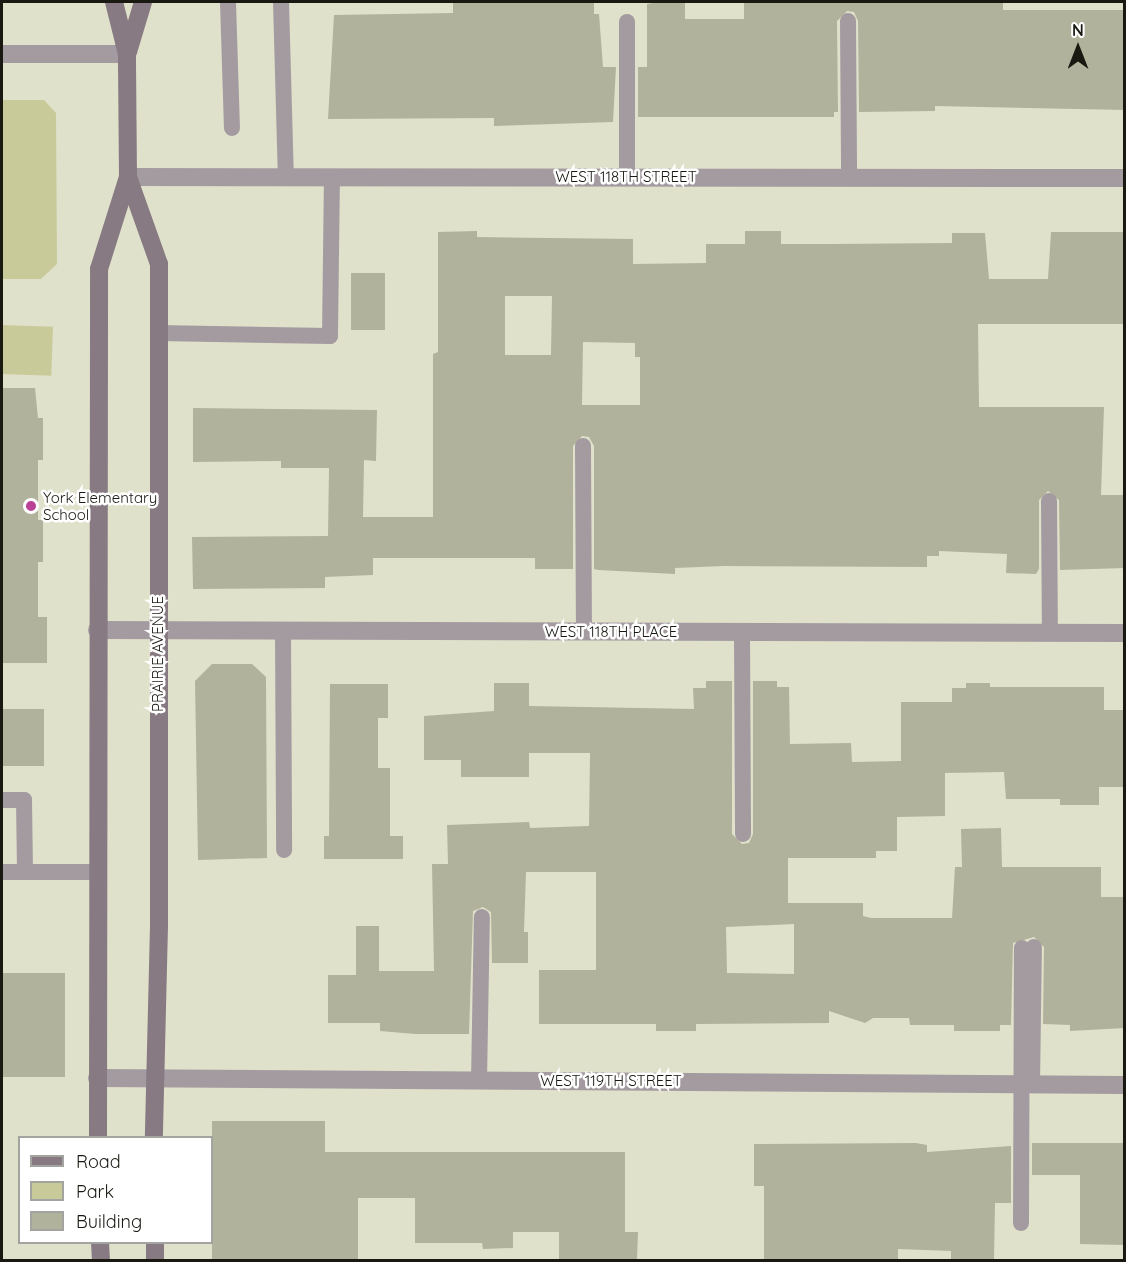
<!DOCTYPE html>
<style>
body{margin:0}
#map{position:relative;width:1126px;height:1262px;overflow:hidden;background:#e0e1cb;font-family:Quicksand,sans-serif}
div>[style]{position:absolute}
.green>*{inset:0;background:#c9ca99;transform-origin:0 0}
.building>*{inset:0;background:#b1b29c;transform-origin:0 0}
.service>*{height:16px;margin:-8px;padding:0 8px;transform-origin:8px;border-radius:8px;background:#a49ba0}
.minor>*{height:18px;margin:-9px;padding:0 9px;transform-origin:9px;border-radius:9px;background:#a49ba0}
.tertiary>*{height:18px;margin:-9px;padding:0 9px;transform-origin:9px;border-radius:9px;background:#a49ba0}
.secondary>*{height:18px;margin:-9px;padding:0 9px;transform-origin:9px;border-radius:9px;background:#877a82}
.dots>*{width:16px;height:16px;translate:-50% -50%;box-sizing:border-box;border:3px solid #fff;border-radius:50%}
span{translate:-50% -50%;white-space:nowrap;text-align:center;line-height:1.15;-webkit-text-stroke:5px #fff;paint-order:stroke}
.street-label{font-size:15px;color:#191912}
.poi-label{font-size:15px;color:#191912}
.left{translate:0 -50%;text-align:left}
.frame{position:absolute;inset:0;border:3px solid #191912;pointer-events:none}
.legend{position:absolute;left:18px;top:1136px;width:195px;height:108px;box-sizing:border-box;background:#fff;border:2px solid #a3a3a0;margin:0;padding:8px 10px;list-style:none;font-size:18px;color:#191912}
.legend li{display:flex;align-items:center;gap:12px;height:30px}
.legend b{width:30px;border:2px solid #a3a3a0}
.north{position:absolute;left:1048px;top:18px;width:60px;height:60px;-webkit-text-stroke:4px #fff;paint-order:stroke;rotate:0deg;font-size:16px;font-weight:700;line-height:24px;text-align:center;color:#191912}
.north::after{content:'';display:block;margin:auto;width:21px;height:27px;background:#191912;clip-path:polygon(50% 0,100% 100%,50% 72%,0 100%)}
</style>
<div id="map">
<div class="green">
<div style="clip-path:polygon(2px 100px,44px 100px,56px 113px,57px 264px,41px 279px,2px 279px)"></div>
<div style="left:2px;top:325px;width:51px;height:49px;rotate:2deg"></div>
</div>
<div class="building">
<div style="clip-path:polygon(453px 2px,594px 2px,594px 14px,599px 14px,603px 67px,616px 67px,613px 122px,494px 126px,494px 118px,328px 119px,334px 15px,453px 13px)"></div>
<div style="clip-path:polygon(659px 2px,685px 2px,685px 19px,744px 19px,744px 2px,1003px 2px,1003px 10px,1125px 10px,1125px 110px,935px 106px,935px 111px,859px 112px,858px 21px,854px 12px,847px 11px,837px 21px,838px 112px,834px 112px,834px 117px,638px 117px,638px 67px,647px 67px,647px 4px)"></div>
<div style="clip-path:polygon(evenodd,477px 231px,477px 237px,633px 239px,633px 264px,706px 263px,706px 244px,745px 244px,745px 231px,781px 231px,781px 244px,833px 244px,952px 243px,952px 233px,985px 233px,989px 279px,1048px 279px,1051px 232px,1125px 232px,1125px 324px,978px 324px,979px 407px,1104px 407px,1101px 495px,1125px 495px,1125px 568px,1060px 570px,1059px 500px,1048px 491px,1039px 500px,1039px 569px,1036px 574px,1006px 573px,1007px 554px,939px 551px,939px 556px,927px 556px,927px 567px,724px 566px,675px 568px,675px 574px,598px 570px,594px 569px,594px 446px,589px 437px,582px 436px,573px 446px,573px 569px,535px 569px,535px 558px,373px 558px,373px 575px,325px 577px,325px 588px,193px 589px,192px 537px,328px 536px,329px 468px,281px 468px,281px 461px,193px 462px,193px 408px,377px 410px,376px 461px,364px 460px,363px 517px,433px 517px,433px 354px,438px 352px,438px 232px,477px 231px,505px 296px,552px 296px,551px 355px,505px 355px,505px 296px,477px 231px,583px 342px,635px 343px,635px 357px,640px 357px,640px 405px,582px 405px,583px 342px)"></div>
<div style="left:351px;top:273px;width:34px;height:57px"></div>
<div style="clip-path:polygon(2px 388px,35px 388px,38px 418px,43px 418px,43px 460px,38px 460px,38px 520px,43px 520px,43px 562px,38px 562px,38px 617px,47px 617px,47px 663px,2px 663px)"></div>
<div style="clip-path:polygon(212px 664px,252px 664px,266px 677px,267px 858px,198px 860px,195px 681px)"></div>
<div style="clip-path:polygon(evenodd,706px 681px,732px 681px,732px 834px,742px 844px,749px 843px,753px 834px,753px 681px,777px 681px,777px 687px,789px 687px,790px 744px,851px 743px,852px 762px,901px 761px,901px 702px,952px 702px,952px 688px,966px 688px,966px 683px,990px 683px,990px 687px,1104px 687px,1104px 710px,1125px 710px,1125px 787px,1099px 787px,1099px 805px,1060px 805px,1060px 799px,1006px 799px,1004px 772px,945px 773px,945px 816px,897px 817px,897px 851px,876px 851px,876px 858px,788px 858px,788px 903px,863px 903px,863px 916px,871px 918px,952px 918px,955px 867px,962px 867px,961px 829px,1001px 828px,1002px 867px,1101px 867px,1101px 897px,1125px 897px,1125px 1028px,1070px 1031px,1070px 1025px,1043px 1024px,1044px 947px,1034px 937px,1013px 943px,1011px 1025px,1000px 1025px,1000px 1031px,954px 1031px,954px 1025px,910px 1025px,909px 1018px,873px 1018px,865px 1023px,829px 1011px,829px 1023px,696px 1024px,696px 1031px,656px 1031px,656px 1024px,539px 1024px,539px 970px,596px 970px,596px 872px,526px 872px,524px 932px,528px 932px,528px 963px,492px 963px,491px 912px,483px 907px,473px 911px,469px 1034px,415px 1034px,380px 1031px,380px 1023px,328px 1023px,328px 975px,356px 975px,356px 926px,379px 926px,379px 971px,434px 971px,432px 864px,448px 864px,447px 825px,529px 822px,530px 828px,589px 826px,590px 753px,529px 753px,529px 777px,461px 777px,461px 760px,424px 760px,424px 716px,494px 711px,494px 683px,529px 683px,529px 706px,694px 709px,693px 688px,706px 688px,706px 681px,794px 924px,794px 974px,727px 973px,726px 927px,794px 924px)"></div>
<div style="clip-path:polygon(330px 684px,388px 684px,388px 718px,378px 718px,378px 768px,390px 768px,390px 836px,403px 836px,403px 859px,324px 859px,324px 836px,329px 836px)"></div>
<div style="left:2px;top:709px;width:42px;height:57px"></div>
<div style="left:2px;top:973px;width:63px;height:104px"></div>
<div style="clip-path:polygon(212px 1121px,325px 1121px,325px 1152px,625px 1152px,625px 1232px,638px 1232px,637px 1260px,559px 1260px,559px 1232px,513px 1232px,513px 1248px,483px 1249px,482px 1243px,415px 1243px,415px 1198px,358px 1198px,358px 1260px,212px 1260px)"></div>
<div style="clip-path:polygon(916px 1143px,927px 1145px,927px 1152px,1011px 1146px,1011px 1203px,995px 1203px,994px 1260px,951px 1259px,951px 1251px,898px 1249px,898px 1260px,764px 1260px,764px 1186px,754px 1186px,754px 1144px)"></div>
<div style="clip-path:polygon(1032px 1143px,1125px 1143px,1125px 1245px,1080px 1244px,1080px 1175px,1032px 1175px)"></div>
</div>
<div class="service">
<div style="left:228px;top:2px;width:126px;rotate:88.2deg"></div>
<div style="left:281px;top:2px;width:175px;rotate:88.4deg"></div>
<div style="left:848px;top:21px;width:157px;rotate:89.6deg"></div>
<div style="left:627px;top:22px;width:155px;rotate:90deg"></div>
<div style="left:158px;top:333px;width:172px;rotate:1deg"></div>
<div style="left:330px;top:336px;width:159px;rotate:-89.3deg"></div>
<div style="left:583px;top:446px;width:186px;rotate:89.7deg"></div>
<div style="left:1049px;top:501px;width:132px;rotate:89.6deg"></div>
<div style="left:283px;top:632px;width:218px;rotate:89.7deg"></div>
<div style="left:742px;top:633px;width:201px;rotate:89.7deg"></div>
<div style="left:2px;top:800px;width:22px"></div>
<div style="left:24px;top:800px;width:72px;rotate:89.2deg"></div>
<div style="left:2px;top:872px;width:96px"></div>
<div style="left:479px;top:1081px;width:164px;rotate:-89deg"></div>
<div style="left:1032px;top:1084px;width:137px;rotate:-89.2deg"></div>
<div style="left:1021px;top:1223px;width:275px;rotate:-89.8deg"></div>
</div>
<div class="minor">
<div style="left:128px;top:177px;width:996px;rotate:0.06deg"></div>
<div style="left:97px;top:630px;width:1027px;rotate:0.17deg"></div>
<div style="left:97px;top:1078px;width:1027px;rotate:0.39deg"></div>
</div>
<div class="tertiary">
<div style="left:2px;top:54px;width:125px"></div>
</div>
<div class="secondary">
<div style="left:128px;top:52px;width:52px;rotate:-73.3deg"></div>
<div style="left:128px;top:177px;width:92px;rotate:70.4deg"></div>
<div style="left:159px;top:264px;width:662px;rotate:90deg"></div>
<div style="left:159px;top:926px;width:212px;rotate:91.4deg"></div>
<div style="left:98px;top:1138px;width:869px;rotate:-89.93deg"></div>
<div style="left:99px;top:269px;width:96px;rotate:-72.5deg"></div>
<div style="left:128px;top:177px;width:123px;rotate:-90.5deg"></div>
<div style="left:127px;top:54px;width:54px;rotate:-104deg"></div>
<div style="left:100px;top:1242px;width:18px;rotate:87deg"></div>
<div style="left:155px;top:1242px;width:18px;rotate:90deg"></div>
</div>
<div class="dots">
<div style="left:31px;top:506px;background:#b94297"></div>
</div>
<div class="street-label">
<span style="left:626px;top:177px">WEST 118TH STREET</span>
<span style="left:611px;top:632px">WEST 118TH PLACE</span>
<span style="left:158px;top:654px;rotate:-90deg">PRAIRIE AVENUE</span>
<span style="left:611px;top:1081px">WEST 119TH STREET</span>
</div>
<div class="poi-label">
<span class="left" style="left:43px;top:506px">York Elementary<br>School</span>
</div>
<div class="frame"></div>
<ul class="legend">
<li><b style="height:8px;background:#877a82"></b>Road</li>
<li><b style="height:16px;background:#c9ca99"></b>Park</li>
<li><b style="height:16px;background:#b1b29c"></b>Building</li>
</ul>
<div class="north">N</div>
</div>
